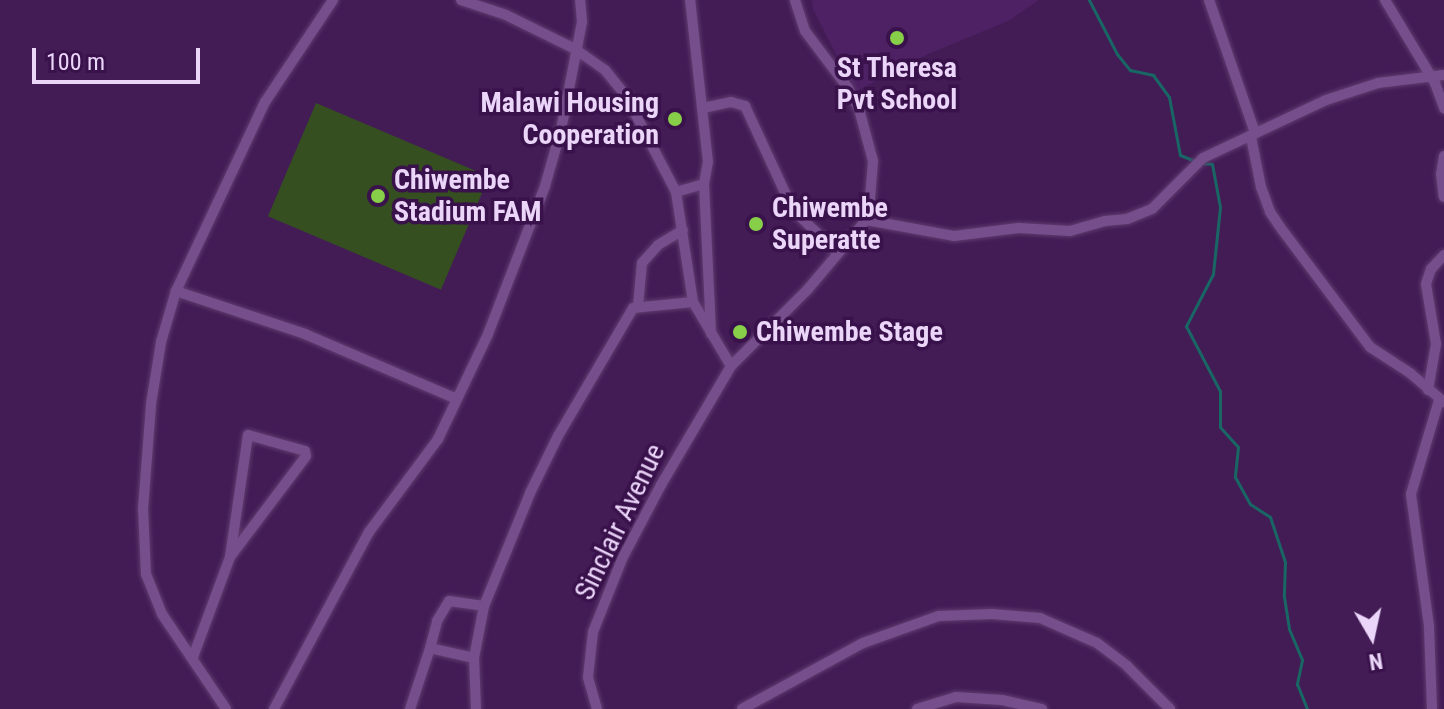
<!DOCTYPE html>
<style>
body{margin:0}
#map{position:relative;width:1444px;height:709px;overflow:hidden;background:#431c56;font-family:"Roboto Condensed",sans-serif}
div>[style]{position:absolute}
.built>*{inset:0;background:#4d2163}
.green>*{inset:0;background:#354f21;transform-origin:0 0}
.stream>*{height:3px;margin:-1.5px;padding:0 1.5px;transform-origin:1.5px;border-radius:1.5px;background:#196765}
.roads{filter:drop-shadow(0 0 2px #5f3c6f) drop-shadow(0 0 2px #5f3c6f)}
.street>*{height:10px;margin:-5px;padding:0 5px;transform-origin:5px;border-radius:5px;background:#764e8c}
.dots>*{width:22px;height:22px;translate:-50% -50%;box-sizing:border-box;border:4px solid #39114b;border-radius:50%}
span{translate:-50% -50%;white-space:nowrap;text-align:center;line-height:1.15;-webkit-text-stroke:7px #39114b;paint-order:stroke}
.poi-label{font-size:28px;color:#ebd5f9;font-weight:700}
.right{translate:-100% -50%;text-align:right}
.left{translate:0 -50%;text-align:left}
.street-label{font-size:28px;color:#ebd5f9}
.north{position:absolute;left:1332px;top:597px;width:80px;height:80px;-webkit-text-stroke:6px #39114b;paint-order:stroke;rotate:171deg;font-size:22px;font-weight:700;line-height:32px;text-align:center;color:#ebd5f9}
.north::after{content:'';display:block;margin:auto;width:28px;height:36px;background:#ebd5f9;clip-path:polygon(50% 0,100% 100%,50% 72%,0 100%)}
.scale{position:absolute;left:32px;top:48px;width:168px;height:36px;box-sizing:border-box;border:4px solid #ebd5f9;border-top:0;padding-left:10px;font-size:24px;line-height:28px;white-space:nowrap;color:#ebd5f9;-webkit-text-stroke:6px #39114b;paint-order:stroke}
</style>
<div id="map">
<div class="built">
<div style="clip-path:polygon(812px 0,1039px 0,1008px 21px,926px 55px,855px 92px,813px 9px)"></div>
</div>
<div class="green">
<div style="left:316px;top:103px;width:188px;height:123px;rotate:23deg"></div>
</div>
<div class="stream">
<div style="left:1089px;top:0;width:61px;rotate:62.6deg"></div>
<div style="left:1117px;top:54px;width:21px;rotate:51deg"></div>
<div style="left:1130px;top:70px;width:24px;rotate:12deg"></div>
<div style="left:1153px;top:75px;width:27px;rotate:54deg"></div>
<div style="left:1169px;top:97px;width:59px;rotate:79.3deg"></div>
<div style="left:1180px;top:155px;width:16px;rotate:22deg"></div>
<div style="left:1202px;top:163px;width:10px;rotate:6deg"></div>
<div style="left:1212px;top:164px;width:44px;rotate:79.5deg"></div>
<div style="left:1220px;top:207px;width:67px;rotate:96deg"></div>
<div style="left:1213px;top:274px;width:59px;rotate:117.4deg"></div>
<div style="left:1186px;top:326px;width:73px;rotate:62.4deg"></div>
<div style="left:1220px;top:391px;width:36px;rotate:90deg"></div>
<div style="left:1220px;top:427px;width:27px;rotate:48deg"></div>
<div style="left:1238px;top:447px;width:30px;rotate:96deg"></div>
<div style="left:1235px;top:477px;width:31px;rotate:61deg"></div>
<div style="left:1250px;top:504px;width:24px;rotate:33deg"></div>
<div style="left:1270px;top:517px;width:47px;rotate:71.6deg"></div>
<div style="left:1285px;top:562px;width:35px;rotate:92deg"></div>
<div style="left:1284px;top:597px;width:32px;rotate:81deg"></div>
<div style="left:1289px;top:629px;width:34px;rotate:67deg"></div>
<div style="left:1302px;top:660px;width:25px;rotate:102deg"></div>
<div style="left:1297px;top:684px;width:27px;rotate:68deg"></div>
</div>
<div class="roads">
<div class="street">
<div style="left:461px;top:0;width:47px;rotate:18.4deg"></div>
<div style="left:506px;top:15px;width:77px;rotate:26.2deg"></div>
<div style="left:575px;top:49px;width:37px;rotate:35deg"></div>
<div style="left:605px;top:70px;width:33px;rotate:51deg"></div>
<div style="left:626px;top:96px;width:108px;rotate:62.5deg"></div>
<div style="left:676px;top:192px;width:111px;rotate:81.2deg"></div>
<div style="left:693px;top:302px;width:74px;rotate:59.3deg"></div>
<div style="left:1209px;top:0;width:141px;rotate:70.9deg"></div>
<div style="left:1385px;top:0;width:97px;rotate:58.9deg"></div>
<div style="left:1435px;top:83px;width:27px;rotate:70deg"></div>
<div style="left:703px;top:108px;width:29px;rotate:-12deg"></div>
<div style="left:731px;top:102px;width:15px;rotate:16deg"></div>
<div style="left:745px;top:106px;width:115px;rotate:65.2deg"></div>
<div style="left:793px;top:210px;width:61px;rotate:43.7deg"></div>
<div style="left:1251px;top:137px;width:51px;rotate:78.7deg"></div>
<div style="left:1261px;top:187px;width:27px;rotate:70deg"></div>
<div style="left:1270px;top:212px;width:23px;rotate:56deg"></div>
<div style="left:1283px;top:231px;width:145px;rotate:53.1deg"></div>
<div style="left:1370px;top:347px;width:48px;rotate:33deg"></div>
<div style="left:1410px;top:373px;width:45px;rotate:40.5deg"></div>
<div style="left:1444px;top:156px;width:18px;rotate:99deg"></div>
<div style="left:1441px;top:174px;width:23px;rotate:83deg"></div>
<div style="left:704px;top:184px;width:150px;rotate:87.3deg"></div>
<div style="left:676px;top:192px;width:29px;rotate:-16deg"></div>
<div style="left:704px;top:184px;width:22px;rotate:-80deg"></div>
<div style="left:708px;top:162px;width:163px;rotate:-96.3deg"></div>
<div style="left:866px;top:220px;width:89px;rotate:10.3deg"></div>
<div style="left:954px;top:236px;width:65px;rotate:-7deg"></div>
<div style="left:1019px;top:228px;width:51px;rotate:3.4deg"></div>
<div style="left:1070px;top:231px;width:36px;rotate:-16deg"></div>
<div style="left:1105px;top:221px;width:22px;rotate:-5deg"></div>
<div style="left:1127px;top:219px;width:27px;rotate:-22deg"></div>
<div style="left:1152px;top:209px;width:72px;rotate:-45deg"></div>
<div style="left:1203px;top:158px;width:136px;rotate:-25.2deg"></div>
<div style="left:1326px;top:100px;width:55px;rotate:-18.1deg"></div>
<div style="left:1378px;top:83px;width:66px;rotate:-6.9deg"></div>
<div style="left:176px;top:291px;width:136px;rotate:18.4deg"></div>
<div style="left:305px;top:334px;width:165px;rotate:23.2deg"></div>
<div style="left:638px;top:306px;width:43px;rotate:-84.7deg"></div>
<div style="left:642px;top:263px;width:24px;rotate:-48deg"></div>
<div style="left:658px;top:245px;width:29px;rotate:-31deg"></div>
<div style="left:1428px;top:390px;width:47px;rotate:-80.1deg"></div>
<div style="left:1436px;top:344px;width:61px;rotate:-99.5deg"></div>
<div style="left:1426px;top:284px;width:16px;rotate:-72deg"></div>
<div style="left:1431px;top:269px;width:19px;rotate:-47deg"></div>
<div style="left:193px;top:657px;width:107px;rotate:-69.7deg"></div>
<div style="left:230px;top:557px;width:126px;rotate:-53deg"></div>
<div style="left:306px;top:456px;width:5px;rotate:-101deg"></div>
<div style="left:305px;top:451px;width:59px;rotate:-164.3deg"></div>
<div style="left:248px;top:435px;width:123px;rotate:98.4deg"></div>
<div style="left:474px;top:658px;width:45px;rotate:-167.2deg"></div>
<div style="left:430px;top:648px;width:28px;rotate:-75deg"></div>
<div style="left:437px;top:621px;width:23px;rotate:-59deg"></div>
<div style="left:449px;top:601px;width:35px;rotate:8deg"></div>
<div style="left:226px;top:709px;width:115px;rotate:-124deg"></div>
<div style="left:162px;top:614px;width:43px;rotate:-111.8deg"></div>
<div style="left:146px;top:574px;width:65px;rotate:-92.6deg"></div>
<div style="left:143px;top:509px;width:105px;rotate:-85.6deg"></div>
<div style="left:151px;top:404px;width:63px;rotate:-80.8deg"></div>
<div style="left:161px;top:342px;width:53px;rotate:-73.6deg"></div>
<div style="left:176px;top:291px;width:209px;rotate:-64.8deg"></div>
<div style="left:265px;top:102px;width:123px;rotate:-56.3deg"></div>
<div style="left:274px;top:709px;width:201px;rotate:-61.8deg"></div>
<div style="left:369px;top:532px;width:116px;rotate:-53.4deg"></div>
<div style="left:438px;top:439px;width:116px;rotate:-64.5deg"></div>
<div style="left:488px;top:334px;width:159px;rotate:-68.9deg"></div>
<div style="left:545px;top:186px;width:58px;rotate:-74.1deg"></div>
<div style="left:561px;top:130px;width:110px;rotate:-79deg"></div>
<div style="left:582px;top:22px;width:22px;rotate:-95deg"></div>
<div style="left:410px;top:709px;width:64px;rotate:-71.8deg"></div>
<div style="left:476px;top:709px;width:51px;rotate:-92.2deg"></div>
<div style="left:474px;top:658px;width:53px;rotate:-79.1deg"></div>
<div style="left:484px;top:606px;width:122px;rotate:-67.8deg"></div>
<div style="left:530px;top:493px;width:64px;rotate:-63.8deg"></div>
<div style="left:558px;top:436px;width:148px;rotate:-59.6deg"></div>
<div style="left:633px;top:308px;width:60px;rotate:-5.7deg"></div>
<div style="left:597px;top:709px;width:33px;rotate:-106deg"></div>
<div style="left:588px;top:677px;width:45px;rotate:-83.7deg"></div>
<div style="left:593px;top:632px;width:79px;rotate:-68.3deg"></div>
<div style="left:622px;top:559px;width:84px;rotate:-62.2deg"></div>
<div style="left:661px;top:485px;width:138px;rotate:-59.5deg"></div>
<div style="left:731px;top:366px;width:109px;rotate:-45deg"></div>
<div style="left:808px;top:289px;width:85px;rotate:-49.8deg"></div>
<div style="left:863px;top:224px;width:14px;rotate:-65deg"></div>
<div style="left:869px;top:211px;width:50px;rotate:-85.4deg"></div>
<div style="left:873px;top:161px;width:54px;rotate:-105.1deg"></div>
<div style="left:859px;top:109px;width:24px;rotate:-118deg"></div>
<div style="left:848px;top:88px;width:71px;rotate:-127deg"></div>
<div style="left:805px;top:31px;width:33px;rotate:-108deg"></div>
<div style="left:742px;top:709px;width:138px;rotate:-28.6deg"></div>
<div style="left:863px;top:643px;width:81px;rotate:-19.6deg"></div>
<div style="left:939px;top:616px;width:53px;rotate:-2.2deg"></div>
<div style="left:992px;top:614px;width:48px;rotate:4.8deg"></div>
<div style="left:1040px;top:618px;width:62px;rotate:23.7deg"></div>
<div style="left:1097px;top:643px;width:38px;rotate:37deg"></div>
<div style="left:1127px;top:666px;width:61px;rotate:45deg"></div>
<div style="left:917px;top:709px;width:41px;rotate:-17.1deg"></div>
<div style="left:956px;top:697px;width:46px;rotate:3.7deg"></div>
<div style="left:1002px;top:700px;width:41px;rotate:12.7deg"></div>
<div style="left:1432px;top:709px;width:83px;rotate:-92.1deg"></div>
<div style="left:1429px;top:626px;width:133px;rotate:-97.8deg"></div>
<div style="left:1411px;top:494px;width:98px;rotate:-73.4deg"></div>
</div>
</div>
<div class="dots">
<div style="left:897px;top:38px;background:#88cf49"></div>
<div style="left:675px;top:119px;background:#88cf49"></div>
<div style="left:378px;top:196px;background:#88cf49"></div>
<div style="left:756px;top:224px;background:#88cf49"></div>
<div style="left:740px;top:332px;background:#88cf49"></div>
</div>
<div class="poi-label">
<span style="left:897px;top:84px">St Theresa<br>Pvt School</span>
<span class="right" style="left:659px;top:119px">Malawi Housing<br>Cooperation</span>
<span class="left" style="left:394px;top:196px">Chiwembe<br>Stadium FAM</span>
<span class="left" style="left:772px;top:224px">Chiwembe<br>Superatte</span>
<span class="left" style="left:756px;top:332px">Chiwembe Stage</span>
</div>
<div class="street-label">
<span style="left:620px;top:522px;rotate:-64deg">Sinclair Avenue</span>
</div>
<div class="north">N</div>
<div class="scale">100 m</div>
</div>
